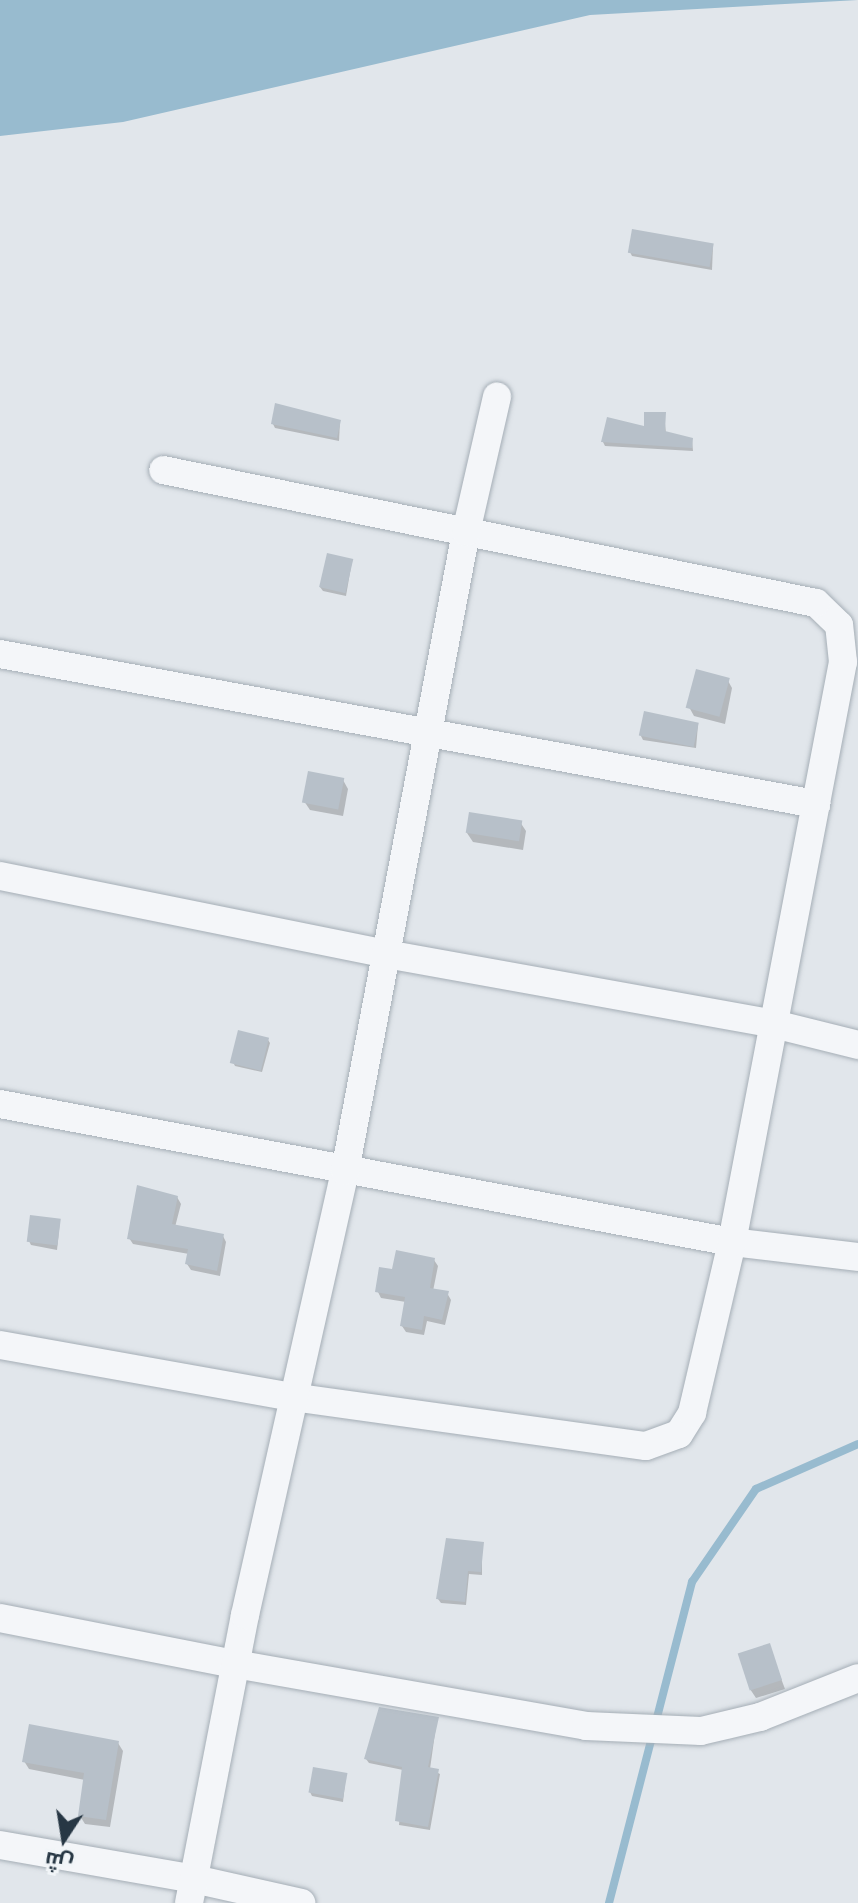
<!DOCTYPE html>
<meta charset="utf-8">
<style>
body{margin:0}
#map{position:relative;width:858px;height:1903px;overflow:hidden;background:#e1e6eb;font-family:Ubuntu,Cairo,sans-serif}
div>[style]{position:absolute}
.water>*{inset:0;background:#98bbcf}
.shadow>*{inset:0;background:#0003}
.stream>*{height:8px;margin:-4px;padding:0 4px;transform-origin:4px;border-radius:4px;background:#98bbcf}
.building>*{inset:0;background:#b7c0c9;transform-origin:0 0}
.roads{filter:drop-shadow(0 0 2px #a5aeb6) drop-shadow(0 0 2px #a5aeb6)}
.street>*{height:28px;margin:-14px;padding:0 14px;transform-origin:14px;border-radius:14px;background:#f4f6f9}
span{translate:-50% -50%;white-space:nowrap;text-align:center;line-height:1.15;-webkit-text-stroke:8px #f1f5f8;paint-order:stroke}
.north{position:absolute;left:24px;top:1799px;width:80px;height:80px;-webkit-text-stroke:6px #f1f5f8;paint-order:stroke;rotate:192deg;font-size:22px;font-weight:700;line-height:32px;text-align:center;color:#273744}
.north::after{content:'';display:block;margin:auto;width:28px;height:36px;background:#273744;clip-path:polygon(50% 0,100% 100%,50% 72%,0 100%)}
</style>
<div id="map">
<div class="water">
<div style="clip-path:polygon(0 0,858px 0,590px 15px,123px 122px,0 136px)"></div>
</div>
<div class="shadow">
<div style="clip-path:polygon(713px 246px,712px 270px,632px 256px,630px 252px)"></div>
<div style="clip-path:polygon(664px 414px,666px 433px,692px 440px,693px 451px,605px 446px,603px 442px,646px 428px)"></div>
<div style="clip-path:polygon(340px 422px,339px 441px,275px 428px,273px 424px)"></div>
<div style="clip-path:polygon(352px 561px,346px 596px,323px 591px,320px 587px)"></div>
<div style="clip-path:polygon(727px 679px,732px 688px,725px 724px,694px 716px,689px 707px)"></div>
<div style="clip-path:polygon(698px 725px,696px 748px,643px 740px,641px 736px)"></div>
<div style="clip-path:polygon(343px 780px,348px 789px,343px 816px,310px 810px,304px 801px)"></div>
<div style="clip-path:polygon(520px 822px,526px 831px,523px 850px,473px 842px,467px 833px)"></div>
<div style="clip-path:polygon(268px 1040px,270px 1043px,262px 1072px,235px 1066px,233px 1062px)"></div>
<div style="clip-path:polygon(177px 1197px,181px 1204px,175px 1227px,223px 1236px,226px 1242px,220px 1276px,191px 1270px,187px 1264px,189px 1254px,133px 1244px,129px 1238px)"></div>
<div style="clip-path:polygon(60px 1221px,57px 1250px,31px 1245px,29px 1241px)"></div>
<div style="clip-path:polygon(434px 1260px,438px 1266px,433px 1291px,447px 1293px,451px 1300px,445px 1325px,427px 1321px,424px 1335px,406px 1332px,402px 1326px,406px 1302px,381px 1298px,378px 1292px,393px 1272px)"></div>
<div style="clip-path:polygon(482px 1544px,482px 1575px,469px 1574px,466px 1605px,441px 1603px,438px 1599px)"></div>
<div style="clip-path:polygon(769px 1646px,785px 1689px,756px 1698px,750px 1689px)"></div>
<div style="clip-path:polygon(437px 1719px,430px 1769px,440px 1774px,430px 1830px,399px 1825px,403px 1770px,369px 1763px,366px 1759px)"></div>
<div style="clip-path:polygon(118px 1743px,123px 1751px,110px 1827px,85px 1824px,80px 1816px,85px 1780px,29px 1769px,24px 1761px)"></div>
<div style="clip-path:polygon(346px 1775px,343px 1802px,312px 1796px,310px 1792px)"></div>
</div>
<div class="stream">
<div style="left:609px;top:1903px;width:332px;rotate:-75.5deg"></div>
<div style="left:692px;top:1582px;width:113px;rotate:-55.5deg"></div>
<div style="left:756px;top:1489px;width:111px;rotate:-23.8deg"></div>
</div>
<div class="building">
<div style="left:632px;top:229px;width:83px;height:24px;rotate:10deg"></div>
<div style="clip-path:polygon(275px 403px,341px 420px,337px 438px,271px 424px)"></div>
<div style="clip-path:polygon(644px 412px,666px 412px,665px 431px,693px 438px,692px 448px,601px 442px,607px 417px,644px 426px)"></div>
<div style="left:327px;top:553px;width:27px;height:35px;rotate:13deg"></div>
<div style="left:696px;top:669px;width:35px;height:40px;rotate:15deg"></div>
<div style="left:644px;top:711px;width:56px;height:25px;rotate:12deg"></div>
<div style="left:308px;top:771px;width:37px;height:32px;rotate:11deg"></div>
<div style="left:469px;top:812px;width:54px;height:21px;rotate:9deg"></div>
<div style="left:238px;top:1030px;width:32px;height:34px;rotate:14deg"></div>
<div style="clip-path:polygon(137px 1185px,178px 1196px,172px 1224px,224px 1234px,217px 1271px,185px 1264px,188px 1249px,127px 1239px)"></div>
<div style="left:30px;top:1215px;width:31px;height:27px;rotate:7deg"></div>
<div style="clip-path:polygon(396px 1250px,435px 1258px,430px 1288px,449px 1291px,442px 1320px,424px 1316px,422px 1330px,400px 1326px,405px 1297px,375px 1292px,379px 1267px,392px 1269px)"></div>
<div style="clip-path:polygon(446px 1538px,484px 1542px,481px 1572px,468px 1571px,465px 1602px,436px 1599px)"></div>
<div style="left:770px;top:1643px;width:39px;height:34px;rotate:72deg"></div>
<div style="clip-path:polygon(379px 1707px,439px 1717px,428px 1767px,439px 1769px,428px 1827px,395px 1821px,402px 1767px,364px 1759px)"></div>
<div style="clip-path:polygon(29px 1724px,119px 1741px,106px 1820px,78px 1816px,84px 1773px,22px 1762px)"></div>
<div style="left:313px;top:1767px;width:35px;height:26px;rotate:10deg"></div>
</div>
<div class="roads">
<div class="street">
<div style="left:0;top:654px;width:830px;rotate:10.42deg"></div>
<div style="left:0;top:876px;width:394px;rotate:11.4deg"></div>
<div style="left:386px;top:954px;width:394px;rotate:10.2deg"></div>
<div style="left:774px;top:1024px;width:87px;rotate:14deg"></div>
<div style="left:0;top:1104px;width:745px;rotate:10.68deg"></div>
<div style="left:732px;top:1242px;width:127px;rotate:6.8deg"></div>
<div style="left:0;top:1345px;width:297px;rotate:10.1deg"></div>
<div style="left:292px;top:1397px;width:357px;rotate:7.9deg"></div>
<div style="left:646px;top:1446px;width:35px;rotate:-20deg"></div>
<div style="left:679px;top:1434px;width:25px;rotate:-58deg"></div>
<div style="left:692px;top:1413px;width:176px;rotate:-76.8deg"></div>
<div style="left:732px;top:1242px;width:591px;rotate:-79.17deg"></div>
<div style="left:843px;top:662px;width:37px;rotate:-96deg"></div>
<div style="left:839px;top:625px;width:32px;rotate:-136deg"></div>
<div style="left:816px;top:603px;width:666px;rotate:-168.49deg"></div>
<div style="left:0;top:1618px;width:239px;rotate:11.1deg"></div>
<div style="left:235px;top:1664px;width:356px;rotate:10deg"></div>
<div style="left:586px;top:1726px;width:115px;rotate:2.5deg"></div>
<div style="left:701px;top:1731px;width:61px;rotate:-13.3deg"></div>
<div style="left:760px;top:1717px;width:105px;rotate:-21.7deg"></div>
<div style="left:0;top:1845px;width:197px;rotate:9.9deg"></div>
<div style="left:194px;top:1879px;width:110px;rotate:12.6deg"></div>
<div style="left:189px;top:1903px;width:293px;rotate:-79deg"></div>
<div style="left:245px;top:1615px;width:455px;rotate:-77.3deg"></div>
<div style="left:345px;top:1171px;width:650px;rotate:-79.28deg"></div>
<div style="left:466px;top:532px;width:139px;rotate:-77.1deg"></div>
</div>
</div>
<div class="north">ش</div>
</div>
